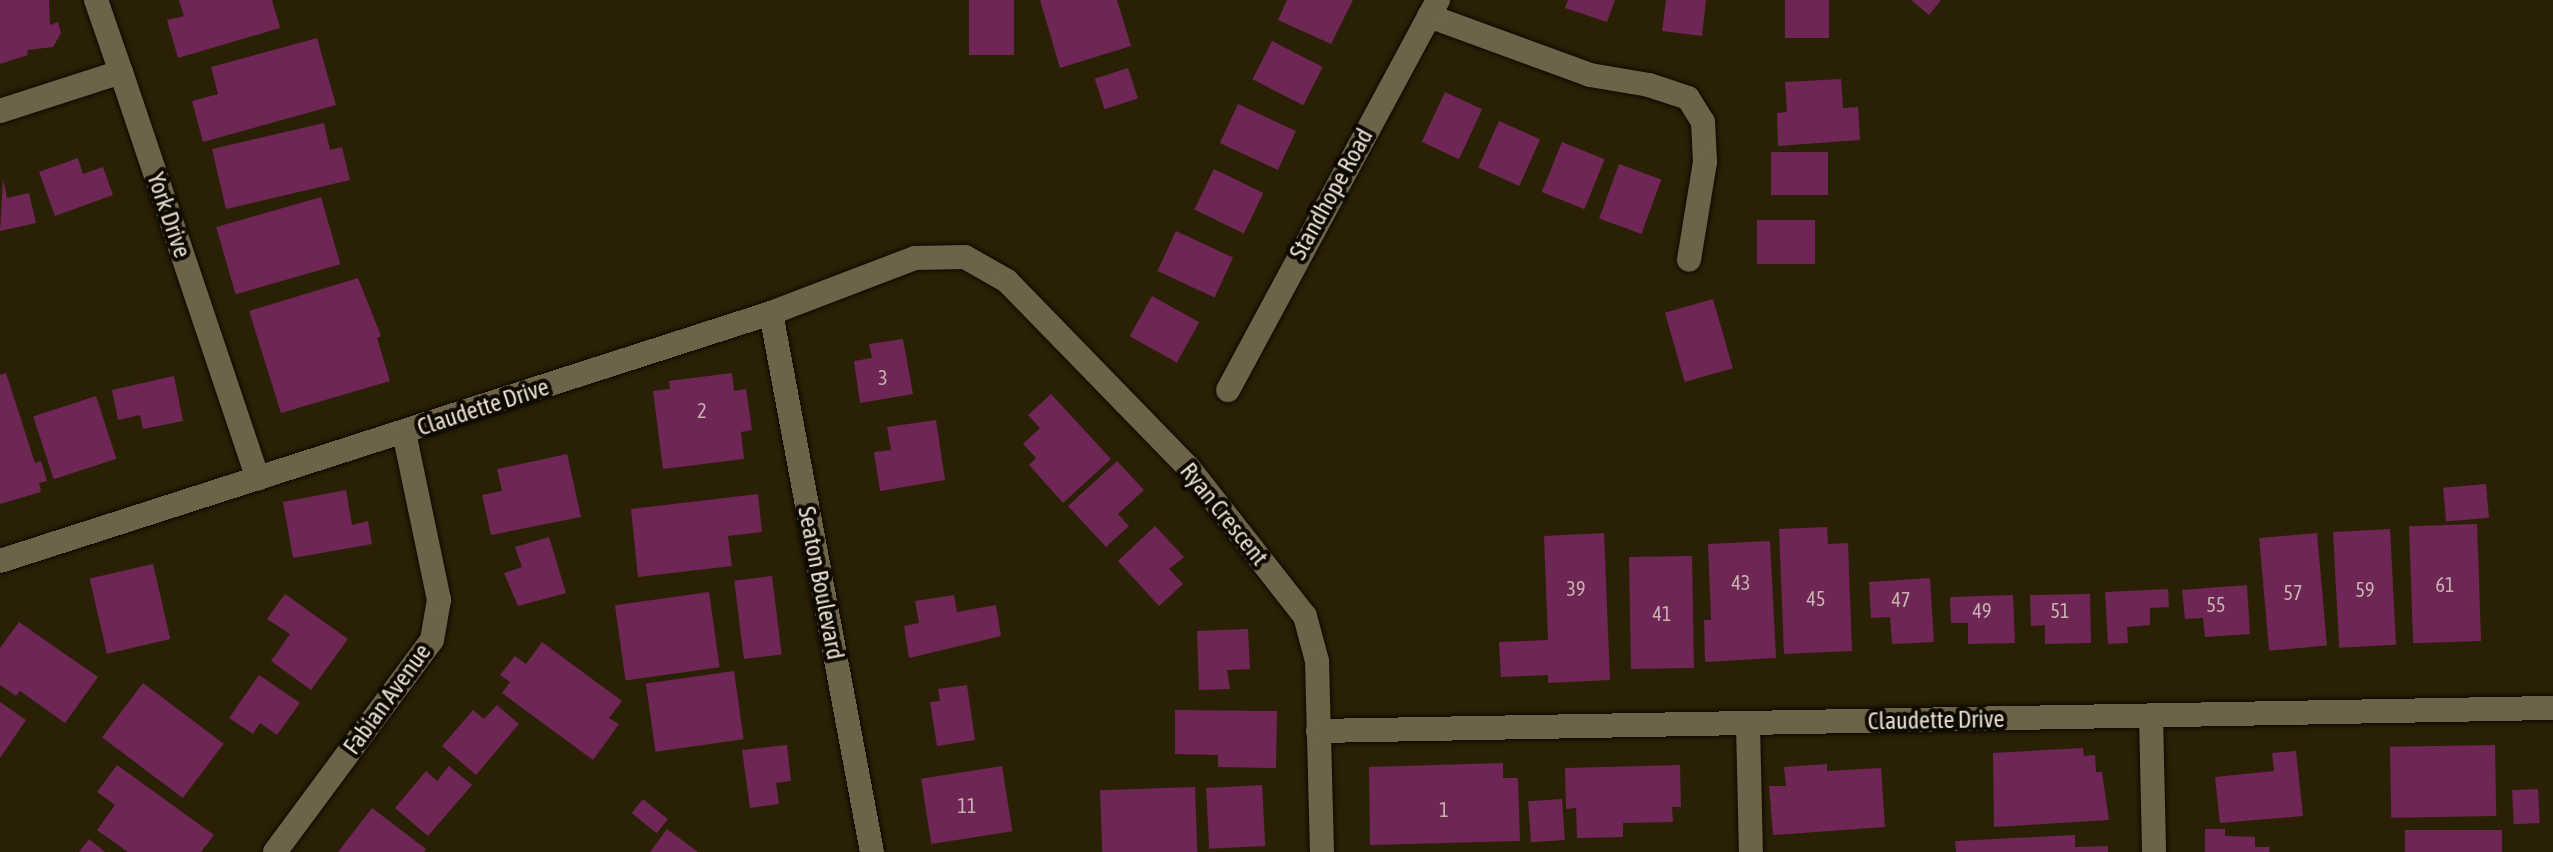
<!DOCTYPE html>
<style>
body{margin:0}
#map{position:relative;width:2553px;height:852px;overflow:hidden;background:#292006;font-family:"Asap Condensed",sans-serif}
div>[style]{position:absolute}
.building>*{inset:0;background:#6e2655;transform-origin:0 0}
.roads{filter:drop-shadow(0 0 2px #110900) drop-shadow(0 0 2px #110900)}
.minor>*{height:24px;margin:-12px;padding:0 12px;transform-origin:12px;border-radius:12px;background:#6d6348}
span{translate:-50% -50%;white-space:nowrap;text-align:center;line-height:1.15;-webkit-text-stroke:8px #0e0a02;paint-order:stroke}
.number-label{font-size:20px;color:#c7b2b1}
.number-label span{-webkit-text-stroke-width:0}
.street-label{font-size:24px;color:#e5e0d0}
</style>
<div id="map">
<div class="building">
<div style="clip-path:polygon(0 0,49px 0,50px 25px,58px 22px,61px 33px,53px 47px,27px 50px,28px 55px,0 64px)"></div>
<div style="clip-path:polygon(179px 0,272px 0,280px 28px,178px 58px,167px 20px,184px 16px)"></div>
<div style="left:969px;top:0;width:45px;height:55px"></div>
<div style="clip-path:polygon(1040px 0,1117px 0,1131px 46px,1060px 68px)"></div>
<div style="clip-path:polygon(1287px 0,1353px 0,1331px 44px,1278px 20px)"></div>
<div style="clip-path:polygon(1568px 0,1615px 0,1607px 22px,1565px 8px)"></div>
<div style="clip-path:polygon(1666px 0,1706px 0,1702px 36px,1662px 31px)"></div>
<div style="left:1785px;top:0;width:44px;height:38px"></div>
<div style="clip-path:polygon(1911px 0,1941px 0,1929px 15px)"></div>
<div style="clip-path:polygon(317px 38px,336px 105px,203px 142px,192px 101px,218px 94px,211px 67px)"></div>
<div style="left:1272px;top:41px;width:57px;height:43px;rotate:27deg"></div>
<div style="left:1128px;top:68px;width:32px;height:35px;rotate:72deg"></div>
<div style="clip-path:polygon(1841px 79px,1843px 108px,1858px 107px,1860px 140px,1778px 146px,1777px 113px,1787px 112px,1785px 82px)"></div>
<div style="left:1445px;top:92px;width:41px;height:55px;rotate:25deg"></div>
<div style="left:1238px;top:104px;width:64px;height:43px;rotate:25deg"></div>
<div style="left:1499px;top:121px;width:45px;height:51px;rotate:24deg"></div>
<div style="clip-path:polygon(324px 123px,330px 150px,342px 147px,350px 180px,226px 209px,212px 149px)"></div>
<div style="left:1562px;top:142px;width:46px;height:54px;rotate:22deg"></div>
<div style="left:1771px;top:152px;width:57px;height:43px"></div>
<div style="clip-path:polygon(78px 158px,83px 174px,103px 167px,113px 195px,55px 216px,39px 172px)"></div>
<div style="left:1619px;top:164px;width:45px;height:58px;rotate:20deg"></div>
<div style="left:1214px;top:169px;width:55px;height:45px;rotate:26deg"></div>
<div style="clip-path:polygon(3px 179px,7px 198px,29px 193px,36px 223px,0 231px)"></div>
<div style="left:321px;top:197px;width:70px;height:109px;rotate:74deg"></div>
<div style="left:1757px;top:220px;width:58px;height:44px"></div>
<div style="left:1176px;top:231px;width:63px;height:44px;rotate:25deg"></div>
<div style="clip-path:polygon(358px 278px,381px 336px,377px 338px,390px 381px,281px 413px,249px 311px)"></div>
<div style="left:1152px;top:296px;width:54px;height:46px;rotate:29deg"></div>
<div style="left:1713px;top:299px;width:72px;height:50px;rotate:74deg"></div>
<div style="clip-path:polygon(903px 339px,913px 394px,860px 403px,854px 361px,872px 358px,869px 344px)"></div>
<div style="clip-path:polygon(6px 373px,35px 463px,41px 461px,47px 481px,39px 483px,41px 492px,0 504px,0 375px)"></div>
<div style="clip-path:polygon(732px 373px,734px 391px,746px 389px,752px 430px,741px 432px,744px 459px,663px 469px,653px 391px,670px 389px,669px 381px)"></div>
<div style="clip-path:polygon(174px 376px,183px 421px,143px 429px,140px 415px,118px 420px,112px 390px)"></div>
<div style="clip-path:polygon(1051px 394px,1111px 459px,1063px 503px,1029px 465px,1036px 458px,1023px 444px,1040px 428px,1028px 415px)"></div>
<div style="left:96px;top:396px;width:66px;height:66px;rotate:72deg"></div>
<div style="clip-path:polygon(936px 420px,945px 480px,880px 491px,874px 452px,891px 450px,887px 427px)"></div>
<div style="clip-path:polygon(567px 454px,581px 517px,491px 535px,482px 495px,502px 491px,497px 469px)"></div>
<div style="clip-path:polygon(1117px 461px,1144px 490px,1118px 514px,1129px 526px,1106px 547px,1068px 506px)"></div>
<div style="left:2486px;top:484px;width:34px;height:43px;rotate:85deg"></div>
<div style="clip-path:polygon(346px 490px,352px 525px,368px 521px,372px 544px,293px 558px,283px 502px)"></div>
<div style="clip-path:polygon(758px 494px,762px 532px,728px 536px,732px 566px,638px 577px,631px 509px)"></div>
<div style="left:2477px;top:524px;width:117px;height:68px;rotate:88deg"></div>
<div style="clip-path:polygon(1155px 526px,1184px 557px,1169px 569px,1183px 584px,1159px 606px,1118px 561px)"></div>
<div style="clip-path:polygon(1827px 527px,1828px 544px,1848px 543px,1852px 651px,1784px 654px,1779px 529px)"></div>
<div style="left:2390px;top:529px;width:116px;height:57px;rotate:87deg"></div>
<div style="clip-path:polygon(1604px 533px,1610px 680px,1548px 683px,1548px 675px,1501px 677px,1499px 642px,1548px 640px,1544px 536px)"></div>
<div style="left:2317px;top:533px;width:113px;height:58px;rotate:85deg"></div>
<div style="clip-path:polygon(549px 537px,566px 593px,518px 606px,504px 573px,522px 567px,515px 547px)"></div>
<div style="clip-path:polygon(1770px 541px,1776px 658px,1705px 662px,1704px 620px,1711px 620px,1708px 544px)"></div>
<div style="left:1692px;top:556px;width:112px;height:63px;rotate:89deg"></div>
<div style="left:153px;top:564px;width:77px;height:65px;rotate:77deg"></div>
<div style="left:772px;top:576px;width:79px;height:38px;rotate:83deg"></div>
<div style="clip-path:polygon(1930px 578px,1934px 642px,1892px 644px,1890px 617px,1871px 618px,1869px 582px)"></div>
<div style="clip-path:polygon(2247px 585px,2250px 634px,2205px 637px,2203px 618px,2185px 619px,2182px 590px)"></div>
<div style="clip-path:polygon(2168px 589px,2169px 607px,2150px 608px,2150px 625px,2127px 627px,2128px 643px,2108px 644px,2105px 592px)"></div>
<div style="left:709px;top:592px;width:76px;height:95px;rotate:82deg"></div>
<div style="clip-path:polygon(285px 594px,348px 639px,311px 690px,271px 661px,290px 634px,267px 619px)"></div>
<div style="clip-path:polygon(2090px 594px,2091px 643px,2045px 644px,2045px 625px,2031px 626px,2030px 595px)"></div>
<div style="clip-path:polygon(954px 595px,957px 612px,996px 605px,1001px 636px,909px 658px,904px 626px,919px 623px,915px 601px)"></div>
<div style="clip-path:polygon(2013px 595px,2015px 643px,1968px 644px,1968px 623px,1951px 623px,1950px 597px)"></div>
<div style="clip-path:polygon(19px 622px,98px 677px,65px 723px,20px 691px,16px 696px,0 685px,0 648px)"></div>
<div style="clip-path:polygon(1248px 629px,1250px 669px,1227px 670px,1230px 689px,1199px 690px,1197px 631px)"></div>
<div style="clip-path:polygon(542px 642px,622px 701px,609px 718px,619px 724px,593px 760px,502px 693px,510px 682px,500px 675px,515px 656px,526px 664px)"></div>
<div style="left:734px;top:671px;width:69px;height:89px;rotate:82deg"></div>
<div style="clip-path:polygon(259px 675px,300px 703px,277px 735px,260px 723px,253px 734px,229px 718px)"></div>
<div style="left:143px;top:683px;width:101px;height:68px;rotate:37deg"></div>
<div style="clip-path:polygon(967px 685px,975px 740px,937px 746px,930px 702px,940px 701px,938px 689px)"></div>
<div style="clip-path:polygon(0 702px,26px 720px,0 758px)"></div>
<div style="clip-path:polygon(497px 705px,519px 724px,476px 775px,442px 746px,473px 710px,484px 719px)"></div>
<div style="clip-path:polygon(1175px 710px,1277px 711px,1276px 768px,1218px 767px,1218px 755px,1175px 754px)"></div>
<div style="clip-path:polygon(787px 745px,791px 781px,776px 783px,779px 804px,750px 808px,742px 750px)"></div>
<div style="left:2495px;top:745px;width:71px;height:105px;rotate:89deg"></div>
<div style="clip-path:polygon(2083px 748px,2084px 756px,2095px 755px,2096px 772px,2102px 772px,2109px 820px,1994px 827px,1993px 753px)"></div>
<div style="clip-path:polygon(2296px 751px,2303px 816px,2220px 823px,2215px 777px,2274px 771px,2272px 753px)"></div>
<div style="clip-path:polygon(1503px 763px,1503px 778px,1518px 778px,1520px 841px,1370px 845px,1369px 767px)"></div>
<div style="clip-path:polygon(1827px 764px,1827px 771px,1881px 768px,1885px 827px,1773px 835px,1769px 786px,1786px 786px,1784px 767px)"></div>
<div style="clip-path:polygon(117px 765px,214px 835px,201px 852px,128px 852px,97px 830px,115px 805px,97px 792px)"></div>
<div style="clip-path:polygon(1680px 765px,1681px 807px,1672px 807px,1673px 822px,1623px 823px,1623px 837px,1577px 838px,1576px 808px,1566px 809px,1565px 768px)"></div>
<div style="clip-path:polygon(449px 766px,472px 785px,428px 836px,395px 808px,426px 771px,437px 781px)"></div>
<div style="left:1002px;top:766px;width:66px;height:82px;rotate:81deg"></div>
<div style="left:1262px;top:785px;width:61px;height:56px;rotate:87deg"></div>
<div style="left:1195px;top:787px;width:65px;height:95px;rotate:88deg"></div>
<div style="left:2538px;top:789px;width:34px;height:26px;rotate:87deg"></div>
<div style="left:643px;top:799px;width:32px;height:18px;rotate:39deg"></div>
<div style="left:1562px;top:799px;width:41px;height:34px;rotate:86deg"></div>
<div style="clip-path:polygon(372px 808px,426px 849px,424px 852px,338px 852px)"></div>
<div style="clip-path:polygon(667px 829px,698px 852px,650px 852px)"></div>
<div style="clip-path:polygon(2205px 829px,2225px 829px,2225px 836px,2255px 837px,2255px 847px,2270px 847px,2269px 852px,2205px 852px)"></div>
<div style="left:2502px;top:830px;width:22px;height:97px;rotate:90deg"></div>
<div style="clip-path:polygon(2075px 835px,2075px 847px,2108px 846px,2108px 852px,1956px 852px,1955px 841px)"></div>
<div style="clip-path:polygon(89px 839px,105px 852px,79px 852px)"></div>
</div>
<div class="roads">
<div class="minor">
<div style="left:96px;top:0;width:76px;rotate:70.9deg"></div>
<div style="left:1429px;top:16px;width:171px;rotate:20.1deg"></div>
<div style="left:1590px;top:75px;width:60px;rotate:9.6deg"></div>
<div style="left:1649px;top:85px;width:41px;rotate:18.4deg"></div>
<div style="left:1688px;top:98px;width:28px;rotate:58deg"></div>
<div style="left:1703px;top:122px;width:40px;rotate:87.1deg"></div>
<div style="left:1705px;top:162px;width:99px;rotate:99.3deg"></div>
<div style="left:0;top:111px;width:127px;rotate:-17.9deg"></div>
<div style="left:121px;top:72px;width:429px;rotate:71.4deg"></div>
<div style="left:771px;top:313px;width:548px;rotate:79.39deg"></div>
<div style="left:1228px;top:390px;width:443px;rotate:-61.7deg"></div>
<div style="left:0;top:561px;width:810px;rotate:-17.83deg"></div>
<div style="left:771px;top:313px;width:154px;rotate:-20.9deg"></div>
<div style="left:915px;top:258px;width:50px;rotate:-1.1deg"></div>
<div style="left:965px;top:257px;width:48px;rotate:29.7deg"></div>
<div style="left:1007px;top:281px;width:260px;rotate:45.8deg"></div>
<div style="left:1188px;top:467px;width:189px;rotate:51.9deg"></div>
<div style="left:1305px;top:616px;width:47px;rotate:75.1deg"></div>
<div style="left:1317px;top:661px;width:191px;rotate:88.5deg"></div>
<div style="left:2151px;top:716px;width:136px;rotate:88.7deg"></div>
<div style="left:1748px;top:724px;width:128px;rotate:88.7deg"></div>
<div style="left:1318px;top:731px;width:1235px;rotate:-1.07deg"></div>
<div style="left:275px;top:852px;width:264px;rotate:-53.5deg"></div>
<div style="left:432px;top:640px;width:41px;rotate:-80.1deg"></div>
<div style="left:439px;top:600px;width:172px;rotate:-101.8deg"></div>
</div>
</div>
<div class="number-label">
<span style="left:883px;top:377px">3</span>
<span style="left:702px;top:410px">2</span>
<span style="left:1741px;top:582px">43</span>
<span style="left:2445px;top:584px">61</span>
<span style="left:1576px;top:588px">39</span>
<span style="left:2365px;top:589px">59</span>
<span style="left:2293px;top:592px">57</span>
<span style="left:1816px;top:598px">45</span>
<span style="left:1901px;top:599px">47</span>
<span style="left:2216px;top:604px">55</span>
<span style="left:1982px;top:610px">49</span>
<span style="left:2060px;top:610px">51</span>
<span style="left:1662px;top:613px">41</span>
<span style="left:967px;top:805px">11</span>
<span style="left:1444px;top:809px">1</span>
</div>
<div class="street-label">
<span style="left:1331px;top:194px;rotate:-61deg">Standhope Road</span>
<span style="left:169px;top:215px;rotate:71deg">York Drive</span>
<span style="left:483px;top:407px;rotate:-18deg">Claudette Drive</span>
<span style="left:1224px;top:514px;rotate:51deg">Ryan Crescent</span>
<span style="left:821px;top:583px;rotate:79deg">Seaton Boulevard</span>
<span style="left:387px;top:699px;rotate:-54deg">Fabian Avenue</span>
<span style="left:1936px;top:720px;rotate:-1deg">Claudette Drive</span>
</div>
</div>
